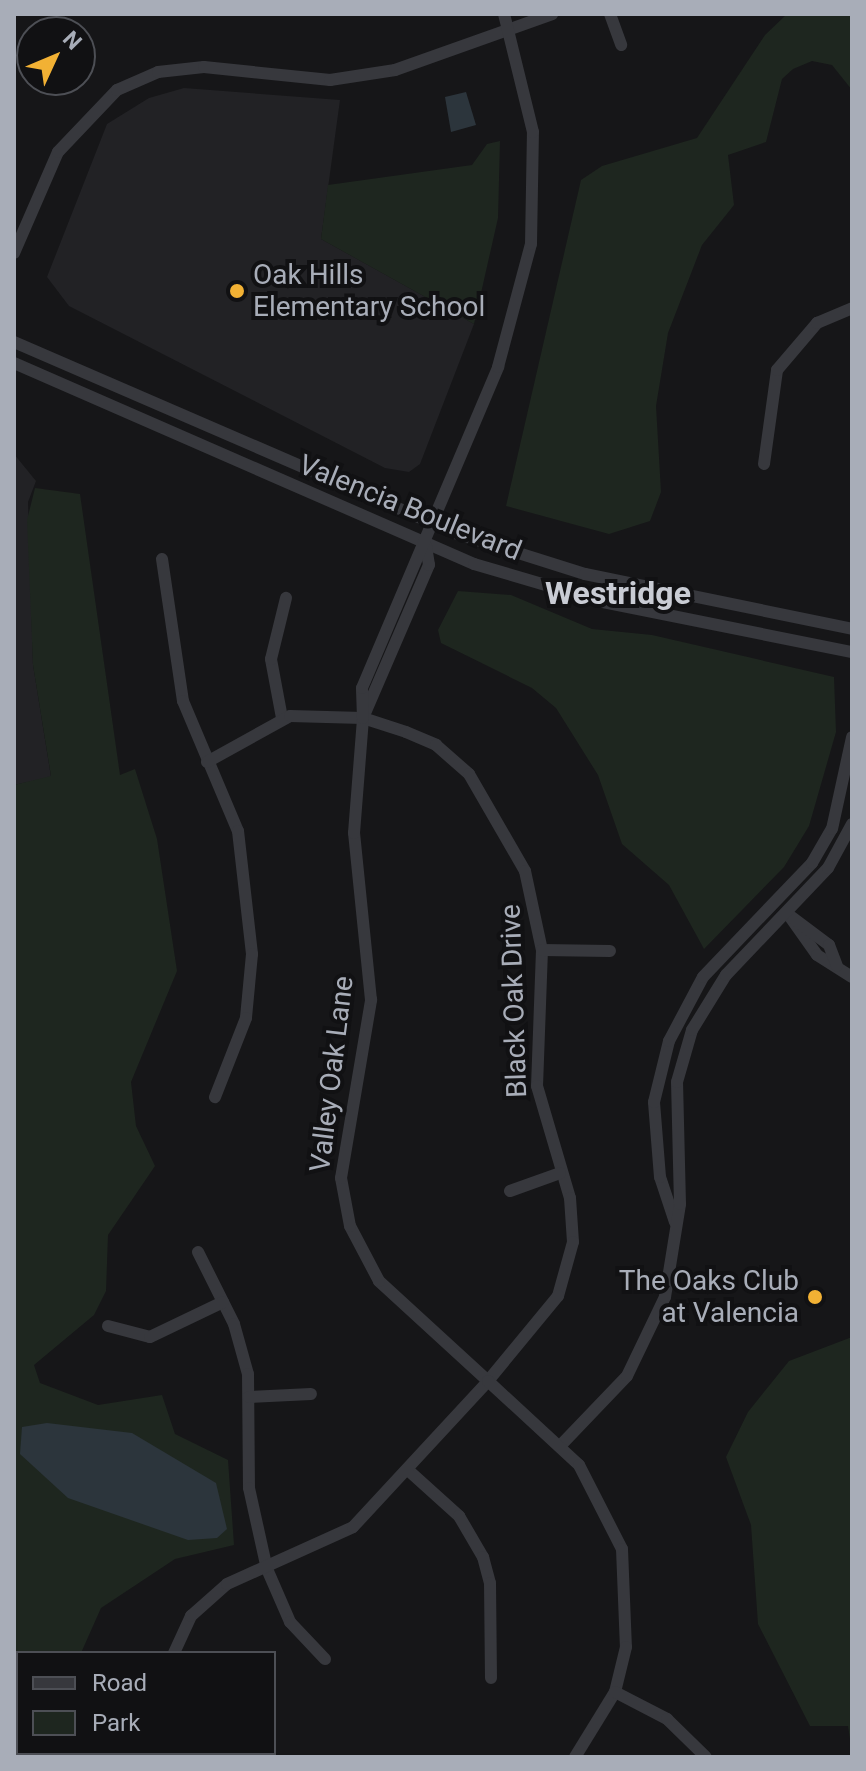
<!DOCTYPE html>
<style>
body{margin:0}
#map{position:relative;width:866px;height:1771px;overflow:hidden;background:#161618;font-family:Roboto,sans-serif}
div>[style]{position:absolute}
.built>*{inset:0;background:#222225}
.green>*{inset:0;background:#1e261f}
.water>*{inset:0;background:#2c353c}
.minor>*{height:12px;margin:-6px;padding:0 6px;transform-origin:6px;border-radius:6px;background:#37383d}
.dots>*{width:22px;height:22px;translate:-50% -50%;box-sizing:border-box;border:4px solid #111113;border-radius:50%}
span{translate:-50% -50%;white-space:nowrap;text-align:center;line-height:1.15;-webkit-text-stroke:8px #111113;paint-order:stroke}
.poi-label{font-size:28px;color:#a8adb8}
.left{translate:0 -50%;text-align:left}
.right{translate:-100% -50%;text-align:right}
.street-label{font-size:28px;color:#a8adb8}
.quarter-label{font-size:32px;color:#c9ccd4;font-weight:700}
.frame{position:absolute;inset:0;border:16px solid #a8adb8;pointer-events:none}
.legend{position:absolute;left:16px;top:1651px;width:260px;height:104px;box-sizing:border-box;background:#111113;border:2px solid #4d4f55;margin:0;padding:10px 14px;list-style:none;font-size:24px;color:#a8adb8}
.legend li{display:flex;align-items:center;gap:16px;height:40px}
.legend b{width:40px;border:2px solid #4d4f55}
.north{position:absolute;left:16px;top:16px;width:80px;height:80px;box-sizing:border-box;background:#111113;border:2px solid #4d4f55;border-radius:50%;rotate:46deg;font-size:22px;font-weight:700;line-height:32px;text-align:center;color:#a8adb8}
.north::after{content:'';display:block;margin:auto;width:28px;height:36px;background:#f2b134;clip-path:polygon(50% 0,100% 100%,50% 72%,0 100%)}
</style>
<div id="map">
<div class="built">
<div style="clip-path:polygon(184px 88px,340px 100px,321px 239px,474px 324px,420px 464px,409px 472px,385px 468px,69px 306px,47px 277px,107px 124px,149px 98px)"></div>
<div style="clip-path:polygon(14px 454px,36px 481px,28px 502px,33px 665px,51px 777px,14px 785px)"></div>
</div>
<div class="green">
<div style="clip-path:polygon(787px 14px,852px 14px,852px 90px,832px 65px,812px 61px,793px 69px,782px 79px,766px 142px,728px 155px,734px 205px,702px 245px,668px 333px,656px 406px,661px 492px,650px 521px,609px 534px,506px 506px,581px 180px,602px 166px,697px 138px,765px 35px)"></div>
<div style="clip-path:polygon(500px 141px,498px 218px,474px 324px,321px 239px,328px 185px,472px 165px,487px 144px)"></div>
<div style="clip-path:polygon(35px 488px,80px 494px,120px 775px,135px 769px,157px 839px,177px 971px,131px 1082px,136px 1126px,155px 1166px,108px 1235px,106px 1291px,94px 1315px,34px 1365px,40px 1383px,98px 1405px,162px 1395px,175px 1434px,228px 1460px,234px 1545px,175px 1559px,101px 1608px,81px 1653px,18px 1653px,18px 1753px,87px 1757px,14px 1757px,14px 785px,51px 776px,33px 665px,27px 520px)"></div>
<div style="clip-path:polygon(458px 591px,511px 595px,592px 629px,652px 635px,834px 677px,836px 732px,809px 826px,784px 867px,704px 949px,669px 885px,622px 844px,598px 775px,556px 708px,532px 688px,441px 643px,438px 630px)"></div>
<div style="clip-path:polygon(852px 1337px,852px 1752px,848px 1726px,810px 1726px,758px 1624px,751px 1525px,726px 1457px,748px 1412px,789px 1361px)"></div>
</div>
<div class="water">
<div style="clip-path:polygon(466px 92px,476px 125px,451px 132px,445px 97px)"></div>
<div style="clip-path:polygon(47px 1423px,132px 1433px,216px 1483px,227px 1529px,217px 1538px,188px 1540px,68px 1498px,20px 1454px,22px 1427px)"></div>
</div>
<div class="minor">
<div style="left:610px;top:14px;width:33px;rotate:70deg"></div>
<div style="left:14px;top:253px;width:110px;rotate:-66.5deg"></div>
<div style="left:58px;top:152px;width:86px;rotate:-46.4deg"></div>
<div style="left:117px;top:90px;width:45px;rotate:-23.7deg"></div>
<div style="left:158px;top:72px;width:46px;rotate:-6.2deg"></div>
<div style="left:204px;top:67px;width:127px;rotate:5.9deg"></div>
<div style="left:330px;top:80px;width:66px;rotate:-8.7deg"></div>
<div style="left:395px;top:70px;width:167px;rotate:-19.6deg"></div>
<div style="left:14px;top:342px;width:484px;rotate:23.4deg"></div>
<div style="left:458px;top:534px;width:133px;rotate:17.5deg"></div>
<div style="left:585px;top:574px;width:273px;rotate:11.6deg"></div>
<div style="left:14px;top:363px;width:502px;rotate:23.6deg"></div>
<div style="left:474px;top:564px;width:134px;rotate:16.4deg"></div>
<div style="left:603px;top:602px;width:254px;rotate:11.4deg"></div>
<div style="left:764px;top:464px;width:95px;rotate:-82.1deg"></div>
<div style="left:777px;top:370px;width:62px;rotate:-49.6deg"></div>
<div style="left:817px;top:323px;width:38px;rotate:-23deg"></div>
<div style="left:162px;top:559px;width:144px;rotate:81.6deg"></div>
<div style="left:183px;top:701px;width:141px;rotate:67.1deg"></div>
<div style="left:238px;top:831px;width:124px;rotate:83.5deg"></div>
<div style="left:252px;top:954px;width:64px;rotate:95.4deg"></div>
<div style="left:246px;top:1018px;width:85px;rotate:111.4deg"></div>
<div style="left:282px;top:718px;width:60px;rotate:-100.6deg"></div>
<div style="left:271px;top:659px;width:63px;rotate:-76.2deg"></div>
<div style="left:363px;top:718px;width:167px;rotate:-66.7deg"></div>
<div style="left:429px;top:565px;width:19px;rotate:-99deg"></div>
<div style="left:207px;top:762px;width:95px;rotate:-29deg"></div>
<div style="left:290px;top:716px;width:73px;rotate:1.6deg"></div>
<div style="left:363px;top:718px;width:45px;rotate:18deg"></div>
<div style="left:406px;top:732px;width:33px;rotate:23deg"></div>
<div style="left:436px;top:745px;width:44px;rotate:41.3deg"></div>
<div style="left:469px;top:774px;width:112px;rotate:60deg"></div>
<div style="left:525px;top:871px;width:81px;rotate:77.9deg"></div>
<div style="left:542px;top:950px;width:136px;rotate:92.1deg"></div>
<div style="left:537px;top:1086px;width:117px;rotate:73.6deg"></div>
<div style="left:570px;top:1198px;width:44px;rotate:86.1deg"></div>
<div style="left:573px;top:1242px;width:56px;rotate:105.5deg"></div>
<div style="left:558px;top:1296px;width:110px;rotate:129.5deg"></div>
<div style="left:488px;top:1381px;width:148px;rotate:-137.5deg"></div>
<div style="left:379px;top:1281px;width:62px;rotate:-117.8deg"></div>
<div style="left:350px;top:1226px;width:49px;rotate:-100.6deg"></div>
<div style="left:341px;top:1178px;width:181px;rotate:-80.4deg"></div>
<div style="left:371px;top:1000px;width:168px;rotate:-95.8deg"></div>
<div style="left:354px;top:833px;width:115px;rotate:-85.5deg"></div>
<div style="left:363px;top:718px;width:30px;rotate:-92deg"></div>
<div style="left:362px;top:688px;width:349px;rotate:-67deg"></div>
<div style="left:498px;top:367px;width:127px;rotate:-75deg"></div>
<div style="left:531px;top:244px;width:112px;rotate:-89deg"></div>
<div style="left:533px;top:132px;width:122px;rotate:-103.8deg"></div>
<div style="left:788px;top:914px;width:50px;rotate:54.7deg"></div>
<div style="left:817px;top:955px;width:41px;rotate:32.2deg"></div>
<div style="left:789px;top:915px;width:50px;rotate:36.9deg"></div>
<div style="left:829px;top:945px;width:22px;rotate:69deg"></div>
<div style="left:542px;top:950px;width:68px;rotate:0.8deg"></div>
<div style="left:510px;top:1191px;width:53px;rotate:-19.8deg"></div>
<div style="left:675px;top:1222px;width:47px;rotate:-108.4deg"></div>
<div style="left:660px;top:1177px;width:75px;rotate:-94.6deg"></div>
<div style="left:654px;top:1102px;width:63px;rotate:-76.2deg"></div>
<div style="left:669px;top:1041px;width:72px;rotate:-62deg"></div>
<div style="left:703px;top:977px;width:158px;rotate:-46.3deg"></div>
<div style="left:812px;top:863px;width:39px;rotate:-60deg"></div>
<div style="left:832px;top:829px;width:94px;rotate:-77.7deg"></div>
<div style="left:198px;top:1252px;width:80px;rotate:63.4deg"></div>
<div style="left:234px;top:1324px;width:52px;rotate:74.4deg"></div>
<div style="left:248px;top:1374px;width:114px;rotate:89.5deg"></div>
<div style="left:249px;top:1488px;width:83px;rotate:77.5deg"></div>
<div style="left:267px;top:1569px;width:58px;rotate:66.5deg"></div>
<div style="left:290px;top:1622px;width:51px;rotate:46.6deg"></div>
<div style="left:108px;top:1326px;width:43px;rotate:14.7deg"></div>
<div style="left:150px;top:1337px;width:81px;rotate:-25.6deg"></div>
<div style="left:249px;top:1397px;width:62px;rotate:-2.8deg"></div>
<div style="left:561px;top:1445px;width:95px;rotate:-46.3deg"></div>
<div style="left:627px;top:1376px;width:88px;rotate:-64.3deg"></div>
<div style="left:665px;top:1297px;width:94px;rotate:-80.8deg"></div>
<div style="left:680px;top:1204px;width:122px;rotate:-91.4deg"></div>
<div style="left:677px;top:1082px;width:54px;rotate:-73.9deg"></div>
<div style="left:692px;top:1030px;width:65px;rotate:-58.3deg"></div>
<div style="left:726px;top:975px;width:148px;rotate:-46.4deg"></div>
<div style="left:828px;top:868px;width:50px;rotate:-61.4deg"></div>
<div style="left:408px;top:1470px;width:69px;rotate:42deg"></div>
<div style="left:459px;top:1516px;width:48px;rotate:59.7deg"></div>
<div style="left:483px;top:1557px;width:27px;rotate:75deg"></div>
<div style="left:490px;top:1583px;width:95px;rotate:89.4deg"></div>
<div style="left:174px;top:1653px;width:41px;rotate:-65.3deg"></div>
<div style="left:191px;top:1616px;width:48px;rotate:-41.6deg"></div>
<div style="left:227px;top:1584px;width:138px;rotate:-24.3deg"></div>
<div style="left:353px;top:1527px;width:199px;rotate:-47.2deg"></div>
<div style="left:488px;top:1381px;width:124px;rotate:42.7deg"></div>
<div style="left:579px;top:1465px;width:94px;rotate:62.9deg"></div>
<div style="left:622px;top:1549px;width:98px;rotate:87.7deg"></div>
<div style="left:626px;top:1647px;width:46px;rotate:103.7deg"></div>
<div style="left:615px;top:1692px;width:76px;rotate:121.6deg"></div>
<div style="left:615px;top:1692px;width:59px;rotate:27.4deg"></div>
<div style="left:667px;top:1719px;width:54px;rotate:44.3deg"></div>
<div style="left:194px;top:1753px;width:6px;rotate:45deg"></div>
</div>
<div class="dots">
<div style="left:237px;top:291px;background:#f2b134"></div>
<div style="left:815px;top:1297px;background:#f2b134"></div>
</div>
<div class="poi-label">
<span class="left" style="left:253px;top:291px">Oak Hills<br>Elementary School</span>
<span class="right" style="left:799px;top:1297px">The Oaks Club<br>at Valencia</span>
</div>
<div class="street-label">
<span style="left:410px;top:508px;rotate:22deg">Valencia Boulevard</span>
<span style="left:514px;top:1001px;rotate:-92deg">Black Oak Drive</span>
<span style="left:332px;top:1074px;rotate:-83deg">Valley Oak Lane</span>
</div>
<div class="quarter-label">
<span style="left:618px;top:593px">Westridge</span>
</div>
<div class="frame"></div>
<ul class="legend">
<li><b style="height:10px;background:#37383d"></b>Road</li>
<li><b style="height:22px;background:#1e261f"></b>Park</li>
</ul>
<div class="north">N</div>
</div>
